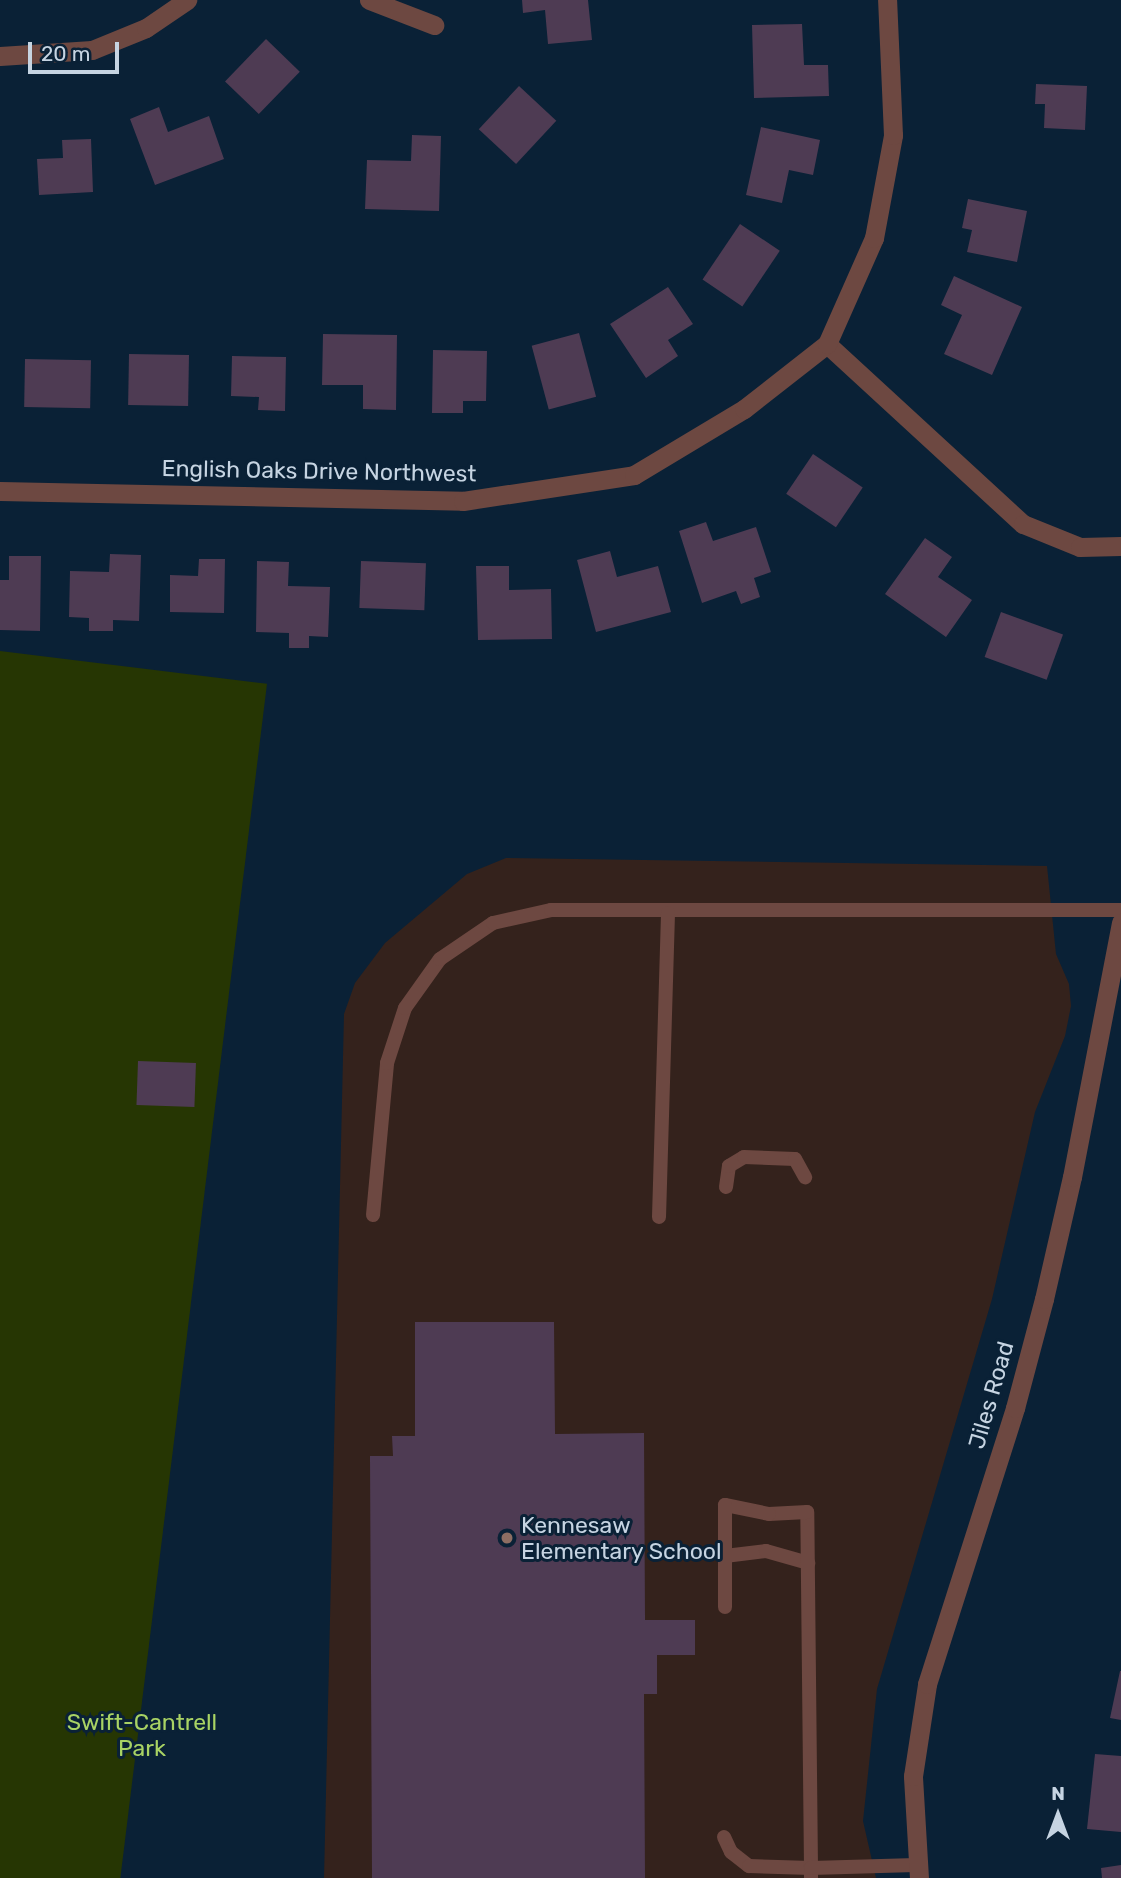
<!DOCTYPE html>
<style>
body{margin:0}
#map{position:relative;width:1121px;height:1878px;overflow:hidden;background:#0a2136;font-family:Rubik,sans-serif}
div>[style]{position:absolute}
.education>*{inset:0;background:#34221c}
.green>*{inset:0;background:#263603;transform-origin:0 0}
.building>*{inset:0;background:#4e3b53;transform-origin:0 0}
.service>*{height:14px;margin:-7px;padding:0 7px;transform-origin:7px;border-radius:7px;background:#6d4841}
.minor>*{height:19px;margin:-9.5px;padding:0 9.5px;transform-origin:9.5px;border-radius:9.5px;background:#6d4841}
.tertiary>*{height:19px;margin:-9.5px;padding:0 9.5px;transform-origin:9.5px;border-radius:9.5px;background:#6d4841}
.dots>*{width:19px;height:19px;translate:-50% -50%;box-sizing:border-box;border:4px solid #0a2136;border-radius:50%}
span{translate:-50% -50%;white-space:nowrap;text-align:center;line-height:1.15;-webkit-text-stroke:6px #0a2136;paint-order:stroke}
.street-label{font-size:23px;color:#c6d4e2}
.poi-label{font-size:23px;color:#c6d4e2}
.left{translate:0 -50%;text-align:left}
.park-label{font-size:23px;color:#a9d364}
.north{position:absolute;left:1023px;top:1780px;width:70px;height:70px;-webkit-text-stroke:5px #0a2136;paint-order:stroke;rotate:0deg;font-size:19px;font-weight:700;line-height:28px;text-align:center;color:#c6d4e2}
.north::after{content:'';display:block;margin:auto;width:24px;height:32px;background:#c6d4e2;clip-path:polygon(50% 0,100% 100%,50% 72%,0 100%)}
.scale{position:absolute;left:28px;top:42px;width:91px;height:32px;box-sizing:border-box;border:4px solid #c6d4e2;border-top:0;padding-left:9px;font-size:21px;line-height:24px;white-space:nowrap;color:#c6d4e2;-webkit-text-stroke:5px #0a2136;paint-order:stroke}
</style>
<div id="map">
<div class="education">
<div style="clip-path:polygon(506px 858px,1047px 866px,1056px 954px,1069px 984px,1071px 1006px,1065px 1036px,1035px 1112px,992px 1299px,877px 1689px,863px 1821px,876px 1878px,324px 1878px,344px 1014px,355px 983px,385px 943px,467px 874px)"></div>
</div>
<div class="green">
<div style="left:0;top:651px;width:269px;height:1227px;rotate:7deg"></div>
</div>
<div class="building">
<div style="clip-path:polygon(522px 0,588px 0,592px 40px,548px 44px,545px 10px,523px 13px)"></div>
<div style="clip-path:polygon(802px 24px,804px 65px,828px 65px,829px 96px,754px 98px,752px 25px)"></div>
<div style="left:266px;top:39px;width:47px;height:59px;rotate:44deg"></div>
<div style="clip-path:polygon(1036px 84px,1087px 86px,1085px 130px,1044px 128px,1045px 104px,1035px 104px)"></div>
<div style="left:519px;top:86px;width:51px;height:59px;rotate:43deg"></div>
<div style="clip-path:polygon(159px 107px,168px 132px,209px 116px,224px 159px,155px 185px,130px 119px)"></div>
<div style="clip-path:polygon(761px 127px,820px 140px,813px 175px,789px 170px,782px 203px,746px 195px)"></div>
<div style="clip-path:polygon(412px 135px,441px 136px,439px 211px,365px 209px,367px 160px,411px 161px)"></div>
<div style="clip-path:polygon(91px 139px,93px 192px,39px 195px,37px 159px,63px 158px,62px 140px)"></div>
<div style="clip-path:polygon(968px 199px,1027px 211px,1017px 262px,967px 252px,972px 230px,962px 228px)"></div>
<div style="left:740px;top:224px;width:48px;height:67px;rotate:34deg"></div>
<div style="clip-path:polygon(954px 276px,1022px 307px,992px 375px,944px 354px,962px 315px,941px 305px)"></div>
<div style="clip-path:polygon(668px 287px,693px 324px,668px 340px,678px 356px,646px 378px,610px 324px)"></div>
<div style="left:579px;top:333px;width:66px;height:49px;rotate:75deg"></div>
<div style="clip-path:polygon(323px 334px,397px 335px,396px 410px,363px 409px,363px 385px,322px 385px)"></div>
<div style="clip-path:polygon(433px 350px,487px 351px,486px 401px,463px 401px,463px 413px,432px 413px)"></div>
<div style="left:129px;top:354px;width:60px;height:51px;rotate:1deg"></div>
<div style="clip-path:polygon(232px 356px,286px 357px,285px 411px,258px 410px,259px 397px,231px 396px)"></div>
<div style="left:25px;top:359px;width:66px;height:48px;rotate:1deg"></div>
<div style="left:813px;top:454px;width:60px;height:48px;rotate:34deg"></div>
<div style="clip-path:polygon(706px 522px,713px 541px,756px 527px,771px 572px,754px 578px,760px 597px,741px 604px,736px 591px,702px 603px,679px 531px)"></div>
<div style="clip-path:polygon(925px 538px,952px 557px,938px 577px,972px 600px,946px 637px,885px 594px)"></div>
<div style="clip-path:polygon(610px 551px,617px 577px,658px 566px,671px 612px,596px 632px,577px 560px)"></div>
<div style="clip-path:polygon(110px 554px,141px 555px,139px 621px,113px 620px,113px 631px,89px 631px,89px 618px,69px 617px,70px 571px,109px 572px)"></div>
<div style="clip-path:polygon(9px 556px,41px 556px,40px 631px,0 630px,0 580px,9px 580px)"></div>
<div style="clip-path:polygon(199px 559px,225px 559px,224px 613px,170px 612px,170px 575px,198px 576px)"></div>
<div style="clip-path:polygon(257px 561px,289px 562px,288px 586px,330px 587px,328px 637px,309px 636px,309px 648px,289px 648px,289px 633px,256px 632px)"></div>
<div style="left:361px;top:561px;width:65px;height:47px;rotate:2deg"></div>
<div style="clip-path:polygon(476px 566px,509px 566px,509px 590px,551px 589px,552px 639px,478px 640px)"></div>
<div style="left:1001px;top:612px;width:66px;height:48px;rotate:20deg"></div>
<div style="left:138px;top:1061px;width:58px;height:44px;rotate:2deg"></div>
<div style="clip-path:polygon(415px 1322px,554px 1322px,555px 1434px,644px 1433px,645px 1620px,695px 1620px,695px 1655px,657px 1655px,657px 1694px,644px 1694px,645px 1878px,372px 1878px,370px 1456px,393px 1456px,392px 1436px,415px 1436px)"></div>
<div style="clip-path:polygon(1120px 1671px,1121px 1671px,1121px 1720px,1110px 1718px)"></div>
<div style="clip-path:polygon(1095px 1754px,1121px 1756px,1121px 1832px,1087px 1829px)"></div>
<div style="clip-path:polygon(1121px 1865px,1121px 1878px,1102px 1878px,1101px 1868px)"></div>
</div>
<div class="service">
<div style="left:726px;top:1187px;width:21px;rotate:-82deg"></div>
<div style="left:729px;top:1166px;width:17px;rotate:-31deg"></div>
<div style="left:744px;top:1157px;width:51px;rotate:2.2deg"></div>
<div style="left:795px;top:1159px;width:21px;rotate:61deg"></div>
<div style="left:373px;top:1215px;width:153px;rotate:-84.7deg"></div>
<div style="left:387px;top:1063px;width:58px;rotate:-71.9deg"></div>
<div style="left:405px;top:1008px;width:60px;rotate:-54.5deg"></div>
<div style="left:440px;top:959px;width:64px;rotate:-34.2deg"></div>
<div style="left:493px;top:923px;width:59px;rotate:-12.6deg"></div>
<div style="left:551px;top:910px;width:570px"></div>
<div style="left:659px;top:1217px;width:304px;rotate:-88.3deg"></div>
<div style="left:725px;top:1556px;width:41px;rotate:-7deg"></div>
<div style="left:766px;top:1551px;width:44px;rotate:15.9deg"></div>
<div style="left:724px;top:1837px;width:17px;rotate:65deg"></div>
<div style="left:731px;top:1852px;width:23px;rotate:38deg"></div>
<div style="left:749px;top:1866px;width:62px;rotate:1.8deg"></div>
<div style="left:811px;top:1868px;width:356px;rotate:-90.6deg"></div>
<div style="left:807px;top:1512px;width:38px;rotate:177deg"></div>
<div style="left:769px;top:1514px;width:45px;rotate:-168.4deg"></div>
<div style="left:725px;top:1505px;width:102px;rotate:90deg"></div>
<div style="left:811px;top:1878px;width:10px;rotate:-90deg"></div>
<div style="left:811px;top:1868px;width:105px;rotate:-1.6deg"></div>
</div>
<div class="minor">
<div style="left:369px;top:0;width:70px;rotate:21deg"></div>
<div style="left:0;top:56px;width:92px;rotate:-3.7deg"></div>
<div style="left:92px;top:50px;width:58px;rotate:-22.2deg"></div>
<div style="left:146px;top:28px;width:50px;rotate:-34.3deg"></div>
<div style="left:827px;top:344px;width:266px;rotate:42.6deg"></div>
<div style="left:1023px;top:524px;width:61px;rotate:22deg"></div>
<div style="left:1080px;top:547px;width:41px;rotate:-1.4deg"></div>
<div style="left:0;top:491px;width:463px;rotate:1.2deg"></div>
<div style="left:463px;top:501px;width:173px;rotate:-8.6deg"></div>
<div style="left:634px;top:475px;width:128px;rotate:-31deg"></div>
<div style="left:744px;top:409px;width:105px;rotate:-38.1deg"></div>
<div style="left:827px;top:344px;width:116px;rotate:-66.1deg"></div>
<div style="left:874px;top:238px;width:105px;rotate:-79.5deg"></div>
<div style="left:893px;top:135px;width:135px;rotate:-92.5deg"></div>
</div>
<div class="tertiary">
<div style="left:919px;top:1878px;width:102px;rotate:-93.4deg"></div>
<div style="left:913px;top:1776px;width:93px;rotate:-81.3deg"></div>
<div style="left:927px;top:1684px;width:290px;rotate:-72.3deg"></div>
<div style="left:1015px;top:1408px;width:113px;rotate:-75.1deg"></div>
<div style="left:1044px;top:1299px;width:125px;rotate:-77.1deg"></div>
<div style="left:1072px;top:1177px;width:259px;rotate:-79.1deg"></div>
</div>
<div class="dots">
<div style="left:507px;top:1538px;background:#8d6e63"></div>
</div>
<div class="street-label">
<span style="left:319px;top:471px;rotate:1deg">English Oaks Drive Northwest</span>
<span style="left:991px;top:1395px;rotate:-74deg">Jiles Road</span>
</div>
<div class="poi-label">
<span class="left" style="left:521px;top:1538px">Kennesaw<br>Elementary School</span>
</div>
<div class="park-label">
<span style="left:142px;top:1735px">Swift-Cantrell<br>Park</span>
</div>
<div class="north">N</div>
<div class="scale">20 m</div>
</div>
